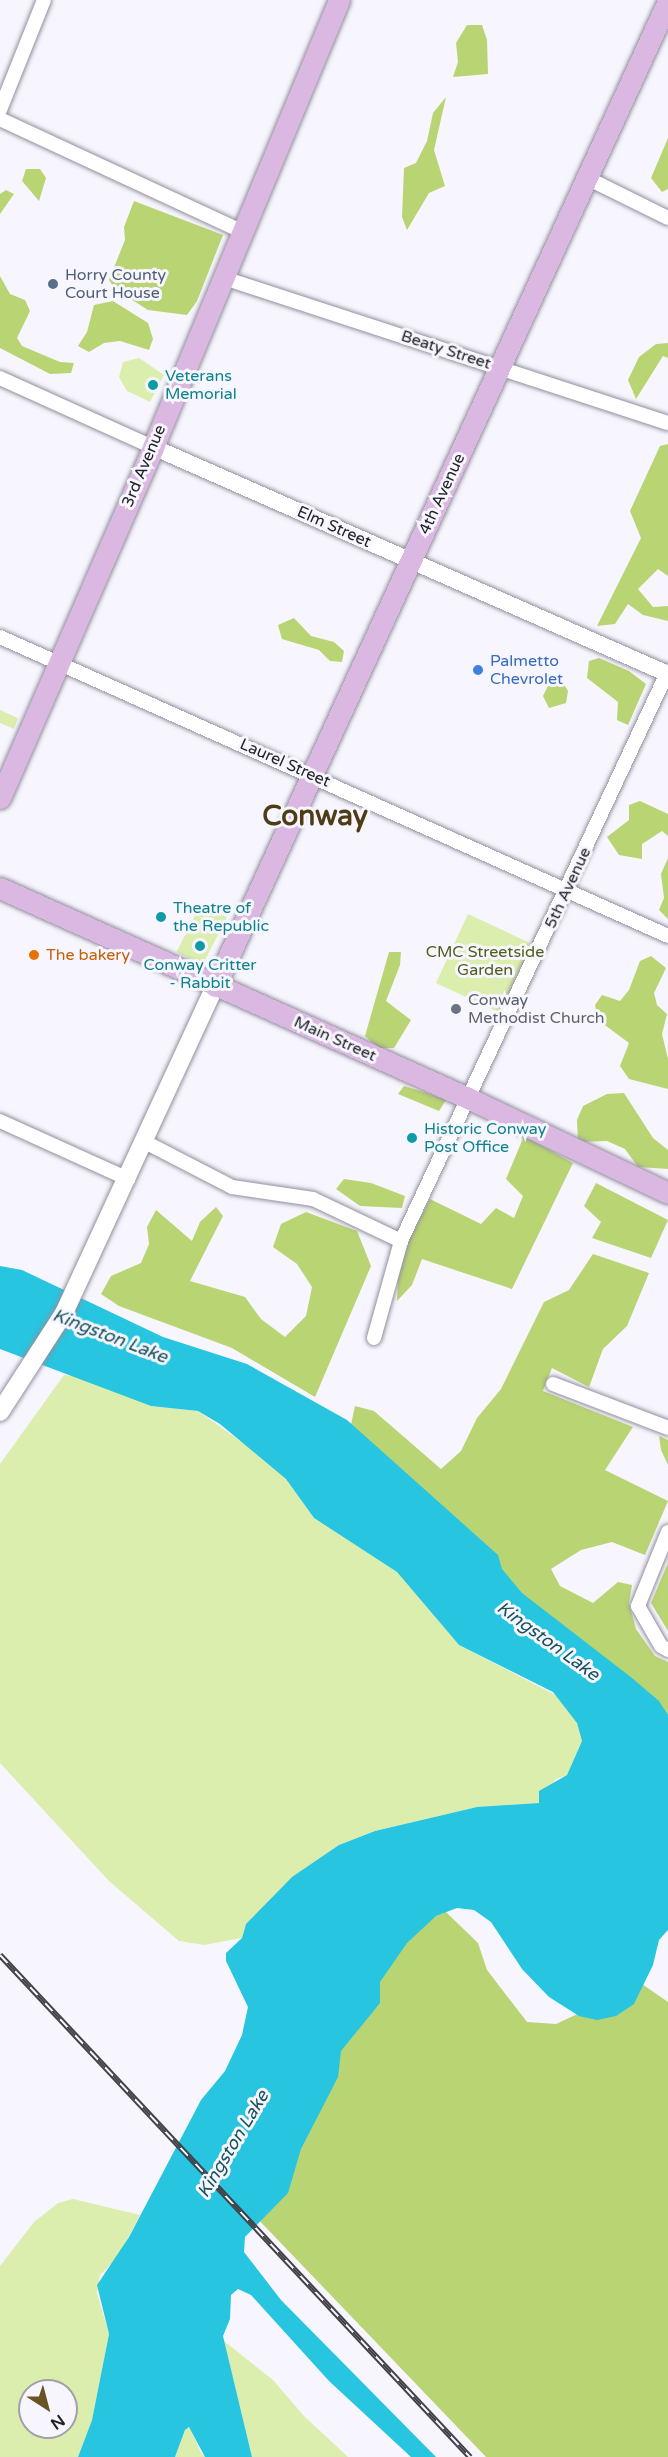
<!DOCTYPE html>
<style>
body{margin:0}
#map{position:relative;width:668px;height:2457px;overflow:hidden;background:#f7f6fe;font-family:"Varela Round",sans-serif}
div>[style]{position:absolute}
.green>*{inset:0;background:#dbeeae;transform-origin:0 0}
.forest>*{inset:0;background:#b9d473}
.water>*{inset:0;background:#27c5e0}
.roads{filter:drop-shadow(0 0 2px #918f9c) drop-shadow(0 0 2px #918f9c)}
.minor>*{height:14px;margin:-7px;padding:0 7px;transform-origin:7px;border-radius:7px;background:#fff}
.tertiary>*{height:16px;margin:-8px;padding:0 8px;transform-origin:8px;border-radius:8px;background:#fff}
.secondary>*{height:18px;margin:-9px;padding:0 9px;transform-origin:9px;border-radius:9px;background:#fff}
.primary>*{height:21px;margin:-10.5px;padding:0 10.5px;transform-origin:10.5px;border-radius:10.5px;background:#dbb8e1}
.rail>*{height:6px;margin-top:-3px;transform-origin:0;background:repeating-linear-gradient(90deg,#f7f6fe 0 11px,#424147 0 22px);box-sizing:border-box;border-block:2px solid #424147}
.dots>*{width:16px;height:16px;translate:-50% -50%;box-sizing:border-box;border:3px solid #f7f6fe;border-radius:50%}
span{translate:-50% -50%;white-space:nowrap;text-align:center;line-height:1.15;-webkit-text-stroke:6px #f7f6fe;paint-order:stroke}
.service-label{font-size:16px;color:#4e5e75}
.left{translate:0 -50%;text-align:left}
.street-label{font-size:16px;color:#222127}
.culture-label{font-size:16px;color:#0d838f}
.shop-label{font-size:16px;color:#366cbe}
.park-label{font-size:16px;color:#4e5e1a}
.food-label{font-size:16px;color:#c56008}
.worship-label{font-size:16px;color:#5b616d}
.water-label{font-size:18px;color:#16535e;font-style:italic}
.town-label{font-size:28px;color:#4d3c15;font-weight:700}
.north{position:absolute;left:18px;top:2379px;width:60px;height:60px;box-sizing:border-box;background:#f7f6fe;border:2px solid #a2a1a8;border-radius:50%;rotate:144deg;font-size:16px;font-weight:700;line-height:24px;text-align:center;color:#222127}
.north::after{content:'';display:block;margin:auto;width:21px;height:27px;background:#695423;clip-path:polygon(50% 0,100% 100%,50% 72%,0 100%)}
</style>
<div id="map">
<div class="green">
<div style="clip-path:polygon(139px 358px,164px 375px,150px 402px,127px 391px,119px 377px,123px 362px)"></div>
<div style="clip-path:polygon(0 710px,18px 718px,14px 729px,0 723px)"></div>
<div style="left:201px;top:904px;width:29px;height:54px;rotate:27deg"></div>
<div style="left:468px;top:914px;width:72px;height:76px;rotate:25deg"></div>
<div style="clip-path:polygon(64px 1375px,80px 1377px,151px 1406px,198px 1411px,267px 1460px,286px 1479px,314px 1518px,397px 1572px,459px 1645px,561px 1698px,577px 1723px,582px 1741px,567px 1775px,556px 1779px,539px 1803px,477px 1807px,375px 1831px,339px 1845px,284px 1885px,246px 1924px,242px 1938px,204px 1945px,179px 1941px,109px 1881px,0 1763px,0 1464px)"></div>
<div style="clip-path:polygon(evenodd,73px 2199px,140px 2215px,117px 2258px,100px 2275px,97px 2293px,109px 2334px,92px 2420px,78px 2457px,0 2457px,0 2266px,34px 2222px,58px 2203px,73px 2199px,30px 2391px,66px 2391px,66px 2427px,30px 2427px,30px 2391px)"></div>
<div style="clip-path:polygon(224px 2341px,273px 2380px,304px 2416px,348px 2457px,252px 2457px)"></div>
<div style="clip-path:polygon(190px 2427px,201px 2453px,205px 2457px,175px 2457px,185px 2430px)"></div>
</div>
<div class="forest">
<div style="clip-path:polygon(467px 25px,482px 25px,487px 40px,488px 74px,453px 77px,458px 62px,456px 43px)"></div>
<div style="clip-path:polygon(446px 97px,434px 150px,445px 186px,429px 193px,407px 230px,402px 217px,404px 168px,416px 163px,427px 141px,433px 113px)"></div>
<div style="clip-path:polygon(668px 138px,668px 189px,662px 192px,651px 178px)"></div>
<div style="clip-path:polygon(26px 169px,40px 169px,46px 178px,39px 201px,22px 181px)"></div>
<div style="clip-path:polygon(6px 190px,14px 194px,0 214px,0 194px)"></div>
<div style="clip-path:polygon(134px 201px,223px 235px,197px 301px,187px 315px,148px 310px,115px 289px,109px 280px,125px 240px,124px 227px)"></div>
<div style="clip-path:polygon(0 276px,10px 294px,25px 300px,30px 311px,17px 338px,22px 346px,60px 362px,74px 363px,71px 373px,50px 374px,0 348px)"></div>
<div style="clip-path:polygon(113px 301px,148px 323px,153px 339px,149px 350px,120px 341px,104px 343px,89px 352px,78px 346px,87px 332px,94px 305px)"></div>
<div style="clip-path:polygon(668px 343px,668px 358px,663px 356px,636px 399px,628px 380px,639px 357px,656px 344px)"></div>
<div style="clip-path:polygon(668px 444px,668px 576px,658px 569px,638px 589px,653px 607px,668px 606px,668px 621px,643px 615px,628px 604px,615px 624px,597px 626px,641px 538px,630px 511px,660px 446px)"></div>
<div style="clip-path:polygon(294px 618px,311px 636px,334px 642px,344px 651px,342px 662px,330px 661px,319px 650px,282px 639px,278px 625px)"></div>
<div style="clip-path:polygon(599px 658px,629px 671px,646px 684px,628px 725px,617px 720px,618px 702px,587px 678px,589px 661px)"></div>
<div style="clip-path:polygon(562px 681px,568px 691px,566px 703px,549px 708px,543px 696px,550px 682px)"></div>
<div style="clip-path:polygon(640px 801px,668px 814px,668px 836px,662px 831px,642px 844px,642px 859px,619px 855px,607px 837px,629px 820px,629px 805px)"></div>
<div style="clip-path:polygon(668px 858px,668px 919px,659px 910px,664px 898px,661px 874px)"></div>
<div style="clip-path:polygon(389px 952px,401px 952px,400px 965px,386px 1001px,411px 1020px,394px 1048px,378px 1048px,365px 1036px)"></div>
<div style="clip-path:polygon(651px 956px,666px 968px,654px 993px,657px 1005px,667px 1014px,662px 1034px,668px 1059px,668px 1089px,629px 1079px,620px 1066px,629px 1043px,598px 1020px,595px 1005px,602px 995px,620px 1001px,629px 990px,640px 961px)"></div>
<div style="clip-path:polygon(404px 1086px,427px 1093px,446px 1100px,439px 1111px,398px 1094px)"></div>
<div style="clip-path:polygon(624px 1093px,653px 1138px,668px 1150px,668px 1169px,638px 1167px,625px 1149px,607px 1141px,578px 1142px,577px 1120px,583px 1106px,607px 1094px)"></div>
<div style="clip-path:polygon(524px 1136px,573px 1163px,512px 1289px,422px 1259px,412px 1285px,397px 1301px,398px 1277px,407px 1243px,430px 1199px,481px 1224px,496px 1208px,514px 1218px,523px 1196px,506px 1179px)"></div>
<div style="clip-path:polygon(344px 1179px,371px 1183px,405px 1196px,402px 1208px,360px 1206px,336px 1189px)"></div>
<div style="clip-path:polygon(596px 1183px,668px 1220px,651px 1258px,592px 1238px,601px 1222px,584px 1206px)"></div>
<div style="clip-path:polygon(216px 1207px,223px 1216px,190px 1281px,245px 1297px,261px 1319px,285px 1337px,306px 1316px,312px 1287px,297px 1264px,273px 1247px,281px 1224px,306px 1212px,357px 1231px,371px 1266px,315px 1397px,232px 1348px,119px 1306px,101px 1294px,111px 1276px,141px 1263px,149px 1244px,147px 1227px,156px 1210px,192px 1241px,200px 1222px)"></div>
<div style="clip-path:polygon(593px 1254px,649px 1273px,627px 1326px,603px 1349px,589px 1387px,552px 1368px,543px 1391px,633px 1427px,605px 1470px,668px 1501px,645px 1555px,612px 1542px,581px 1550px,551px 1569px,560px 1586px,593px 1603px,618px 1582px,632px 1585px,629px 1603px,636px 1629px,655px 1656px,668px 1662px,668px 1761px,350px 1429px,355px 1406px,374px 1411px,441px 1469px,461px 1451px,477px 1418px,501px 1389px,544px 1302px,569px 1290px)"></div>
<div style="clip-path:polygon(659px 1436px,668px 1440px,668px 1465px,661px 1450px)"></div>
<div style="clip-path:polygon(668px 1563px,668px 1631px,651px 1603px)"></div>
<div style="clip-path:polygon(446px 1912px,478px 1943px,487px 1970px,527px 2022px,556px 2024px,642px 1984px,668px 2002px,668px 2457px,486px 2457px,254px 2215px,291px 2134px,410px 1926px)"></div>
</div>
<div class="water">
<div style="clip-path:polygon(0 1266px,22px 1270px,163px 1337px,247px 1364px,347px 1420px,498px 1555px,502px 1569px,522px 1593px,632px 1678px,659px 1701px,668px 1715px,668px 1930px,659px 1940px,653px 1965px,634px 2004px,616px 2016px,597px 2020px,579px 2016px,549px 1997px,522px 1969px,491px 1922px,474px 1910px,457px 1908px,436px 1916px,407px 1943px,380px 1982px,380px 2003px,341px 2051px,338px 2077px,301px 2149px,288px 2193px,245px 2237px,244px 2252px,281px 2300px,436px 2457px,411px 2457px,329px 2381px,251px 2295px,238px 2289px,231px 2295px,230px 2319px,223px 2336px,252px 2457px,205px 2457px,189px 2427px,185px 2430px,175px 2457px,78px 2457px,92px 2420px,109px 2334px,97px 2285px,129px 2237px,201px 2100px,225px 2071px,242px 2035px,248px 2007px,226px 1961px,226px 1953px,242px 1938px,246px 1924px,292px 1877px,339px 1845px,375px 1831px,477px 1807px,539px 1803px,539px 1791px,567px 1775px,582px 1741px,577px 1723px,553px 1692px,459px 1645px,397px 1572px,314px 1518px,286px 1479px,220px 1424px,198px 1411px,151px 1406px,0 1349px)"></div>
</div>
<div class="roads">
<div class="minor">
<div style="left:0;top:110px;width:118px;rotate:-68.2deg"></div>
<div style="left:0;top:119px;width:268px;rotate:24.9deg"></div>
<div style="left:587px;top:178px;width:90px;rotate:26.3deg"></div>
<div style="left:224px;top:278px;width:467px;rotate:18.1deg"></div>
<div style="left:0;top:378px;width:168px;rotate:24.3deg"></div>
<div style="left:0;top:637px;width:732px;rotate:24.11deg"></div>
<div style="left:0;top:1121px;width:141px;rotate:24.4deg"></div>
<div style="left:145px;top:1142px;width:98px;rotate:27.3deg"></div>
<div style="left:232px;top:1187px;width:82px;rotate:8.4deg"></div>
<div style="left:313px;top:1199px;width:98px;rotate:25.5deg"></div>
<div style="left:374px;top:1338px;width:101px;rotate:-74.4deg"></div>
<div style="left:401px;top:1241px;width:629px;rotate:-64.9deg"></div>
<div style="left:553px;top:1384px;width:123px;rotate:20.9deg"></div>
<div style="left:668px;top:1532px;width:80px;rotate:112.1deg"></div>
<div style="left:638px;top:1606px;width:46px;rotate:60.1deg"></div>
<div style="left:661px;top:1646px;width:8px;rotate:30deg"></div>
</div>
<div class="tertiary">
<div style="left:153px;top:447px;width:563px;rotate:23.79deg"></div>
</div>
<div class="secondary">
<div style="left:0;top:1412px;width:118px;rotate:-57.1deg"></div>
<div style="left:64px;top:1313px;width:360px;rotate:-65.2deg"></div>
</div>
<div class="primary">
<div style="left:0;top:798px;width:383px;rotate:-66.4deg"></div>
<div style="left:153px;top:447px;width:484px;rotate:-67.4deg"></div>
<div style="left:0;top:888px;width:513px;rotate:24.17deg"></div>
<div style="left:468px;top:1098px;width:221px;rotate:25.4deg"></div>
<div style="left:215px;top:986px;width:1084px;rotate:-65.3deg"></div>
</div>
</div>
<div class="rail">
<div style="left:0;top:1955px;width:688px;rotate:46.89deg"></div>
</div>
<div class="dots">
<div style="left:53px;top:284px;background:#5c6f8a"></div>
<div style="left:153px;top:385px;background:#0f9aa8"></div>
<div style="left:478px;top:670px;background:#3f7fe0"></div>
<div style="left:161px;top:917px;background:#0f9aa8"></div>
<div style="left:200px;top:946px;background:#0f9aa8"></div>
<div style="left:34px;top:955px;background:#e8710a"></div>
<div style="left:456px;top:1009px;background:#6b7280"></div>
<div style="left:412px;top:1138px;background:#0f9aa8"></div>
</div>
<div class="service-label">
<span class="left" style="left:65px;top:284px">Horry County<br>Court House</span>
</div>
<div class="street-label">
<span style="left:446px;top:350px;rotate:18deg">Beaty Street</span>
<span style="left:144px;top:466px;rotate:-67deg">3rd Avenue</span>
<span style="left:442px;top:494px;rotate:-65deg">4th Avenue</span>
<span style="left:334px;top:527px;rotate:24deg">Elm Street</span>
<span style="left:285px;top:763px;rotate:24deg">Laurel Street</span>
<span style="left:568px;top:888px;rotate:-65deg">5th Avenue</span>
<span style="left:335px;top:1039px;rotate:24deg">Main Street</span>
</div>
<div class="culture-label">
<span class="left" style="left:165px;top:385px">Veterans<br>Memorial</span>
<span class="left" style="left:173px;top:917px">Theatre of<br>the Republic</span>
<span style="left:200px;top:974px">Conway Critter<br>- Rabbit</span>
<span class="left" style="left:424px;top:1138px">Historic Conway<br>Post Office</span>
</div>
<div class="shop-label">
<span class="left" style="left:490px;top:670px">Palmetto<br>Chevrolet</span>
</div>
<div class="park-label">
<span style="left:485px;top:961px">CMC Streetside<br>Garden</span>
</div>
<div class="food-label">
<span class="left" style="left:46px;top:955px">The bakery</span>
</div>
<div class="worship-label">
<span class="left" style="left:468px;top:1009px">Conway<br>Methodist Church</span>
</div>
<div class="water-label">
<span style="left:110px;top:1336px;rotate:21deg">Kingston Lake</span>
<span style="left:548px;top:1641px;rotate:36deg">Kingston Lake</span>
<span style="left:233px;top:2144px;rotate:-59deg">Kingston Lake</span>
</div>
<div class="town-label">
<span style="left:315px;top:816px">Conway</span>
</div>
<div class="north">N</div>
</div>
